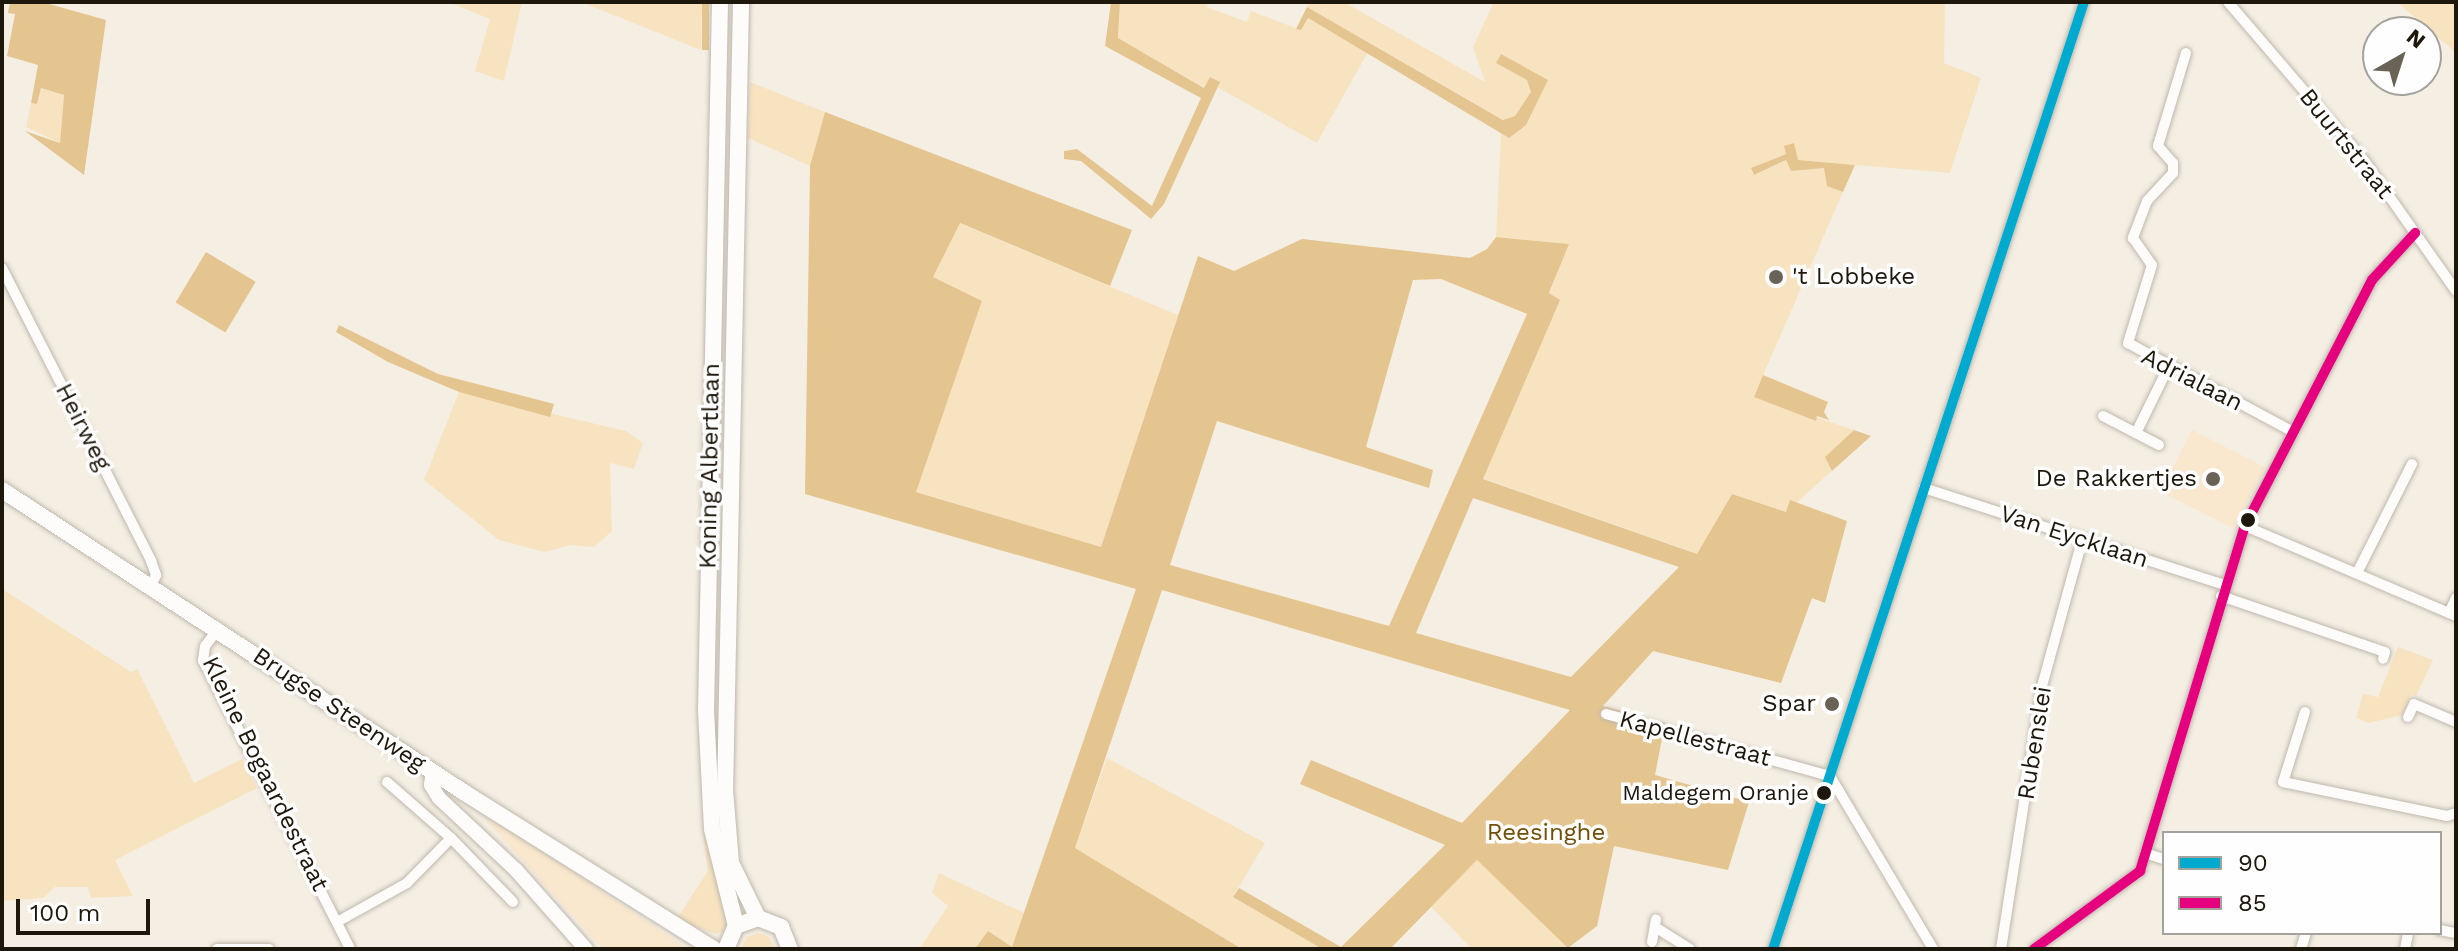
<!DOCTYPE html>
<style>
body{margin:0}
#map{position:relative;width:2458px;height:951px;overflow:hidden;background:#f5eee3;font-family:"Work Sans",sans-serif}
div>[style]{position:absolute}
.built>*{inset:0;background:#f9e8ce;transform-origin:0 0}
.green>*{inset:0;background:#f8e3c1}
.forest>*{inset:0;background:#e5c58f;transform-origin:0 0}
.roads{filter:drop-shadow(0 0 2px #bfb8ad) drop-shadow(0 0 2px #bfb8ad)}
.minor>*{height:10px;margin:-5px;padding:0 5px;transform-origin:5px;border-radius:5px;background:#fefcfb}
.secondary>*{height:14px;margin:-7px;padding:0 7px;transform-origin:7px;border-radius:7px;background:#fefcfb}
.primary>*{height:16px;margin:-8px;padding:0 8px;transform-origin:8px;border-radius:8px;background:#fefcfb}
.bus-1>*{height:10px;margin:-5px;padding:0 5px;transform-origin:5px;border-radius:5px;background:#00a9ce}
.bus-2>*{height:10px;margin:-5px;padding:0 5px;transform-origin:5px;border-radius:5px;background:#e5007d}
.dots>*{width:22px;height:22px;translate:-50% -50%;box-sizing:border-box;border:4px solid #fefefe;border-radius:50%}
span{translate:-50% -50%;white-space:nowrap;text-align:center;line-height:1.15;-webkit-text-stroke:7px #fefefe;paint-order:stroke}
.bus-label{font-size:22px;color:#1e170b}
.right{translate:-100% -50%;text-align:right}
.street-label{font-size:24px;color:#1e170b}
.poi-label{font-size:24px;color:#1e170b}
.left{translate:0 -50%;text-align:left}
.park-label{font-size:24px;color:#714f06}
.frame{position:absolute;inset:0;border:4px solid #1e170b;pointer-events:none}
.legend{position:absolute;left:2162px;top:831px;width:280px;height:104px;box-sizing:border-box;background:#fefefe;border:2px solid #a4a29d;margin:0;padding:10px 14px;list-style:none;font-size:24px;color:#1e170b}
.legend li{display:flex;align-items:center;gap:16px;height:40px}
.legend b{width:40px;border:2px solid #a4a29d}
.north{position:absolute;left:2362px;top:16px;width:80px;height:80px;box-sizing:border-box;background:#fefefe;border:2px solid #a4a29d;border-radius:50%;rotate:39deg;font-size:22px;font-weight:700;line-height:32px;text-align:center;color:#1e170b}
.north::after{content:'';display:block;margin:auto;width:28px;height:36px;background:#696257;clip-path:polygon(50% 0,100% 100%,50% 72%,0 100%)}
.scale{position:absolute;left:16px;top:899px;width:134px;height:36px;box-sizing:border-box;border:4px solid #1e170b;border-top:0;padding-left:10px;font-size:24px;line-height:28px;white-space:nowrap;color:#1e170b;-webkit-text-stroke:6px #fefefe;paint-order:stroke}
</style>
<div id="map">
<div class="built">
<div style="left:2192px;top:430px;width:82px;height:69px;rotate:27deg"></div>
<div style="clip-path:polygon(483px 817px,506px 827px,688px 949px,603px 949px)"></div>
</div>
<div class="green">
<div style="clip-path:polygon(448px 2px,522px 2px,504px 81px,475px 71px,490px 19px)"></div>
<div style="clip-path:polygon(581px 2px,702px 2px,701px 50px)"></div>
<div style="clip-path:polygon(1120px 2px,1208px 2px,1207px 7px,1247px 22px,1251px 11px,1301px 30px,1308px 18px,1368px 52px,1317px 143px,1217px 87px,1220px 82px,1205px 88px,1118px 38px)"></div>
<div style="clip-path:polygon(1309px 2px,1344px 2px,1485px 82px,1473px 47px,1494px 2px,1945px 2px,1944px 63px,1981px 78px,1950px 173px,1797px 160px,1793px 143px,1786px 154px,1751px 169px,1754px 175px,1787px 160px,1791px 170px,1825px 168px,1828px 186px,1843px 192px,1754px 396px,1854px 430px,1826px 457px,1832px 471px,1796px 503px,1790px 501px,1787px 512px,1732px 494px,1698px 554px,1482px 478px,1568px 244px,1496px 237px,1501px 134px,1509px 137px,1547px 80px,1501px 54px,1497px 63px,1528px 80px,1531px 93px,1515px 116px,1504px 120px,1307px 7px)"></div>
<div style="clip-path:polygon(2397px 2px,2456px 2px,2456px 53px)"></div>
<div style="clip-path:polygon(750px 82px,825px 112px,810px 166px,748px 138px)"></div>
<div style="clip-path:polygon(41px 88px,64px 95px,60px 143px,26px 127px,31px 103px,37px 104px)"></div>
<div style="clip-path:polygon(959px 223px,1178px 315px,1101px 548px,915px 491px,982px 302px,933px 277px)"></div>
<div style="clip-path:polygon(459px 392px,626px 431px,643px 443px,634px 469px,610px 463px,612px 531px,594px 547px,571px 545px,545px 552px,499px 540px,424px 480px)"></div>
<div style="clip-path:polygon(2px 589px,131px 672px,137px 669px,194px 783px,242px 759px,257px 788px,115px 860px,133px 896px,91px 898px,88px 887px,55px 887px,43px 898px,2px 901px)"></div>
<div style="clip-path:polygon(2398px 647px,2433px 660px,2416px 696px,2412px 694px,2402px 715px,2369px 723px,2356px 718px,2363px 694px,2378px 697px)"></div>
<div style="clip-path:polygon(1107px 758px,1265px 843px,1233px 897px,1322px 949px,1242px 949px,1075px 848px)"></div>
<div style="clip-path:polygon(703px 835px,709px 835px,732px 908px,727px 930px,716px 934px,676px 920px,708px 871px)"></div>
<div style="clip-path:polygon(1477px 860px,1509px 890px,1569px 949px,1472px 949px,1431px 907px)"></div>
<div style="clip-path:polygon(939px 873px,1024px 913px,1012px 948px,988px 932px,975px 949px,919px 949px,948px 906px,932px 893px)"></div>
<div style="clip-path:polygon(759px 933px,770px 938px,775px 949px,741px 949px,747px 937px)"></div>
</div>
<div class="forest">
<div style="clip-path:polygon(10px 2px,42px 2px,106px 20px,84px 175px,25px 131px,60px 143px,64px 95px,41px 88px,37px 104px,31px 103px,38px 65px,7px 56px,15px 14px,8px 13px)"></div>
<div style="left:702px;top:2px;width:7px;height:48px"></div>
<div style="clip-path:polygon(1111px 2px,1120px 2px,1118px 38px,1204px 88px,1210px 77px,1220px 82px,1164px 204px,1151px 219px,1081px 161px,1064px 159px,1064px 151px,1077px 149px,1152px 206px,1201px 98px,1105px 46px)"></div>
<div style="clip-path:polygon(1307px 7px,1503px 120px,1515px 116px,1531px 92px,1527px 80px,1496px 63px,1501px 54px,1548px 80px,1526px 125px,1509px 138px,1308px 18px,1301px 30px,1296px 29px)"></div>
<div style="clip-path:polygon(evenodd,825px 112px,1132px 230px,1110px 286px,960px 223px,933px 277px,982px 301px,916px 492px,1101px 547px,1198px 256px,1234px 271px,1302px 239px,1470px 258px,1487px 249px,1496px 237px,1569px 244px,1549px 293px,1560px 300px,1483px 479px,1697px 554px,1732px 494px,1786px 512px,1790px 500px,1847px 521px,1825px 603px,1812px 598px,1781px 683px,1653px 651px,1603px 706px,1665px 723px,1655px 775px,1749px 802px,1728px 870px,1614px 846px,1597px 926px,1568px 948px,1477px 860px,1390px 949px,1322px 949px,1233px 897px,1239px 888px,1341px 947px,1445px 845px,1300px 784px,1311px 760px,1462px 823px,1570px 710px,1162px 590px,1075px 848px,1242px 949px,975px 949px,988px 931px,1012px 947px,1136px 589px,805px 494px,810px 166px,825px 112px,1441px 279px,1527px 314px,1389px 626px,1170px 565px,1217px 421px,1429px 488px,1433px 470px,1366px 447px,1413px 280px,1441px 279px,825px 112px,1473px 498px,1679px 567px,1571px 677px,1416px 633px,1473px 498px)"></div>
<div style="clip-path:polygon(1794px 143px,1798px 160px,1855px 165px,1843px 192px,1827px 186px,1824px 168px,1791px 171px,1786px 160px,1754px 175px,1751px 168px,1786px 154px,1784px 146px)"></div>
<div style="left:206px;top:252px;width:58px;height:59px;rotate:31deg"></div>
<div style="clip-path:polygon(339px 325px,438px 374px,554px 404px,550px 417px,459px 392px,388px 362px,336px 332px)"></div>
<div style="clip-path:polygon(1763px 375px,1828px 402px,1824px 412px,1829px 420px,1817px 416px,1816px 421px,1754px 397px)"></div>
<div style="clip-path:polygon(1854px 430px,1871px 436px,1832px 471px,1825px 457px)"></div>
</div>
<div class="roads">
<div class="minor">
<div style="left:2228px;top:2px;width:211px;rotate:49.4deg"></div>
<div style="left:2365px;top:162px;width:158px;rotate:54.8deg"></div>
<div style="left:2186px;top:53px;width:97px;rotate:106.8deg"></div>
<div style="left:2158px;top:146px;width:23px;rotate:49deg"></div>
<div style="left:2173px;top:163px;width:10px;rotate:90deg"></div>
<div style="left:2173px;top:173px;width:38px;rotate:133deg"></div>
<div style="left:2147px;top:201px;width:40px;rotate:111deg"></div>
<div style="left:2133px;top:238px;width:33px;rotate:55deg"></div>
<div style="left:2152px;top:265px;width:82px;rotate:107.1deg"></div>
<div style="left:2128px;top:343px;width:187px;rotate:28.3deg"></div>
<div style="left:2px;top:268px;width:329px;rotate:63deg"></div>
<div style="left:151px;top:561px;width:15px;rotate:70deg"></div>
<div style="left:156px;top:575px;width:12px;rotate:114deg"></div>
<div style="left:2103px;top:416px;width:63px;rotate:27.4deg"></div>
<div style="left:2136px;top:433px;width:72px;rotate:-63.8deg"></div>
<div style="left:1924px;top:488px;width:315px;rotate:17.9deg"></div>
<div style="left:2245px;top:526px;width:229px;rotate:23.1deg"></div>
<div style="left:2357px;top:573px;width:122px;rotate:-63.2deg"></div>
<div style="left:2221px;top:596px;width:173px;rotate:18.9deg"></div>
<div style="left:2385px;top:652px;width:7px;rotate:106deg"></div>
<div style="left:2449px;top:613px;width:17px;rotate:-65deg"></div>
<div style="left:218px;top:629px;width:21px;rotate:127deg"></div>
<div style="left:205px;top:646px;width:14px;rotate:98deg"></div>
<div style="left:203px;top:660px;width:324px;rotate:63deg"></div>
<div style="left:2305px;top:712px;width:73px;rotate:107.4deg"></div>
<div style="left:2283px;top:782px;width:167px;rotate:11.7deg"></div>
<div style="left:2447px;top:816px;width:9px;rotate:-18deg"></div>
<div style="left:1606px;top:714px;width:232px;rotate:15.5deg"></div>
<div style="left:2408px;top:717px;width:14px;rotate:-65deg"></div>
<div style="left:2414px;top:704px;width:46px;rotate:23.2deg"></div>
<div style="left:1830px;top:776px;width:201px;rotate:59.2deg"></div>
<div style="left:387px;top:782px;width:85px;rotate:41.2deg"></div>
<div style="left:2145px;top:853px;width:20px;rotate:18deg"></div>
<div style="left:337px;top:922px;width:80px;rotate:-29.1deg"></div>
<div style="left:407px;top:883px;width:63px;rotate:-45.6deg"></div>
<div style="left:451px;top:838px;width:89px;rotate:45.9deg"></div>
<div style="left:1655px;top:927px;width:41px;rotate:32.2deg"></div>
<div style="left:2440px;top:930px;width:16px;rotate:11deg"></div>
<div style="left:1652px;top:942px;width:23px;rotate:-80deg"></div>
<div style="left:217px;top:949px;width:52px"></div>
<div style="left:1773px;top:949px;width:997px;rotate:-71.82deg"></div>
<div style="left:2001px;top:949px;width:266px;rotate:-81.1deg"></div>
<div style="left:2042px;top:686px;width:150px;rotate:-74.6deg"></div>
<div style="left:2034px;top:949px;width:132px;rotate:-36.3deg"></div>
<div style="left:2140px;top:871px;width:361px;rotate:-73.1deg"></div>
<div style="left:2245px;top:526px;width:277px;rotate:-62.7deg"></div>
<div style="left:2372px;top:280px;width:64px;rotate:-47.5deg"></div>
<div style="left:2301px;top:949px;width:17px;rotate:-73deg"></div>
<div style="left:2405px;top:949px;width:16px;rotate:-79deg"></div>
</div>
<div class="secondary">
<div style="left:433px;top:772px;width:13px;rotate:99deg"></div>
<div style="left:431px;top:785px;width:15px;rotate:58deg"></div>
<div style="left:439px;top:798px;width:105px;rotate:43.1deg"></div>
<div style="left:516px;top:870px;width:106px;rotate:48.5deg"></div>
</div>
<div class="primary">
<div style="left:720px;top:2px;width:708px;rotate:91.13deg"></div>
<div style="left:706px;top:710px;width:119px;rotate:87.1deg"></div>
<div style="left:712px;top:829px;width:100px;rotate:76.1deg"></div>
<div style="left:741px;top:2px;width:788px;rotate:91.16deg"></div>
<div style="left:725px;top:790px;width:73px;rotate:85.3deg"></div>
<div style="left:731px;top:863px;width:61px;rotate:63.9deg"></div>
<div style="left:2px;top:490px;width:553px;rotate:33.2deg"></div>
<div style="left:465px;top:793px;width:294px;rotate:32.1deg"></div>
<div style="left:726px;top:949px;width:25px;rotate:-67deg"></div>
<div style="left:736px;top:926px;width:23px;rotate:-20deg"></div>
<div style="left:758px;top:918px;width:25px;rotate:21deg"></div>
<div style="left:781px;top:927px;width:24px;rotate:68deg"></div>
</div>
</div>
<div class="bus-1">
<div style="left:1773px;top:949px;width:997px;rotate:-71.82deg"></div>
</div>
<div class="bus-2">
<div style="left:2034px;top:949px;width:132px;rotate:-36.3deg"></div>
<div style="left:2140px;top:871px;width:361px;rotate:-73.1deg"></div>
<div style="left:2245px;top:526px;width:277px;rotate:-62.7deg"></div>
<div style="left:2372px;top:280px;width:64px;rotate:-47.5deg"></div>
</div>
<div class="dots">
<div style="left:1776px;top:277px;background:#696257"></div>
<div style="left:2213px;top:479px;background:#696257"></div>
<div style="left:2248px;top:520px;background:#1e170b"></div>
<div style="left:1832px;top:704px;background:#696257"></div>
<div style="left:1824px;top:793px;background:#1e170b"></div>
</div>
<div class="bus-label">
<span class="right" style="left:1809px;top:793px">Maldegem Oranje</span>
</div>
<div class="street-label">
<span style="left:2346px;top:144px;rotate:51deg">Buurtstraat</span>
<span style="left:2192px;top:380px;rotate:27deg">Adrialaan</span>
<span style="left:83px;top:427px;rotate:63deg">Heirweg</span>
<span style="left:710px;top:466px;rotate:-89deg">Koning Albertlaan</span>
<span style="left:2074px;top:537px;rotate:18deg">Van Eycklaan</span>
<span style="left:339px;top:710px;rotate:34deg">Brugse Steenweg</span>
<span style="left:1695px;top:739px;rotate:15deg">Kapellestraat</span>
<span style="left:2035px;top:743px;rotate:-81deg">Rubenslei</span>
<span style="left:265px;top:774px;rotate:64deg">Kleine Bogaardestraat</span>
</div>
<div class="poi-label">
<span class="left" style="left:1792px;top:277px">'t Lobbeke</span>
<span class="right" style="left:2197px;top:479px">De Rakkertjes</span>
<span class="right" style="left:1816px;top:704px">Spar</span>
</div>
<div class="park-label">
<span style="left:1546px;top:833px">Reesinghe</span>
</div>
<div class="frame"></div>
<ul class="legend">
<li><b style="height:10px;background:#00a9ce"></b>90</li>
<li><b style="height:10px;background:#e5007d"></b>85</li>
</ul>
<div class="north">N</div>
<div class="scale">100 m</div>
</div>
